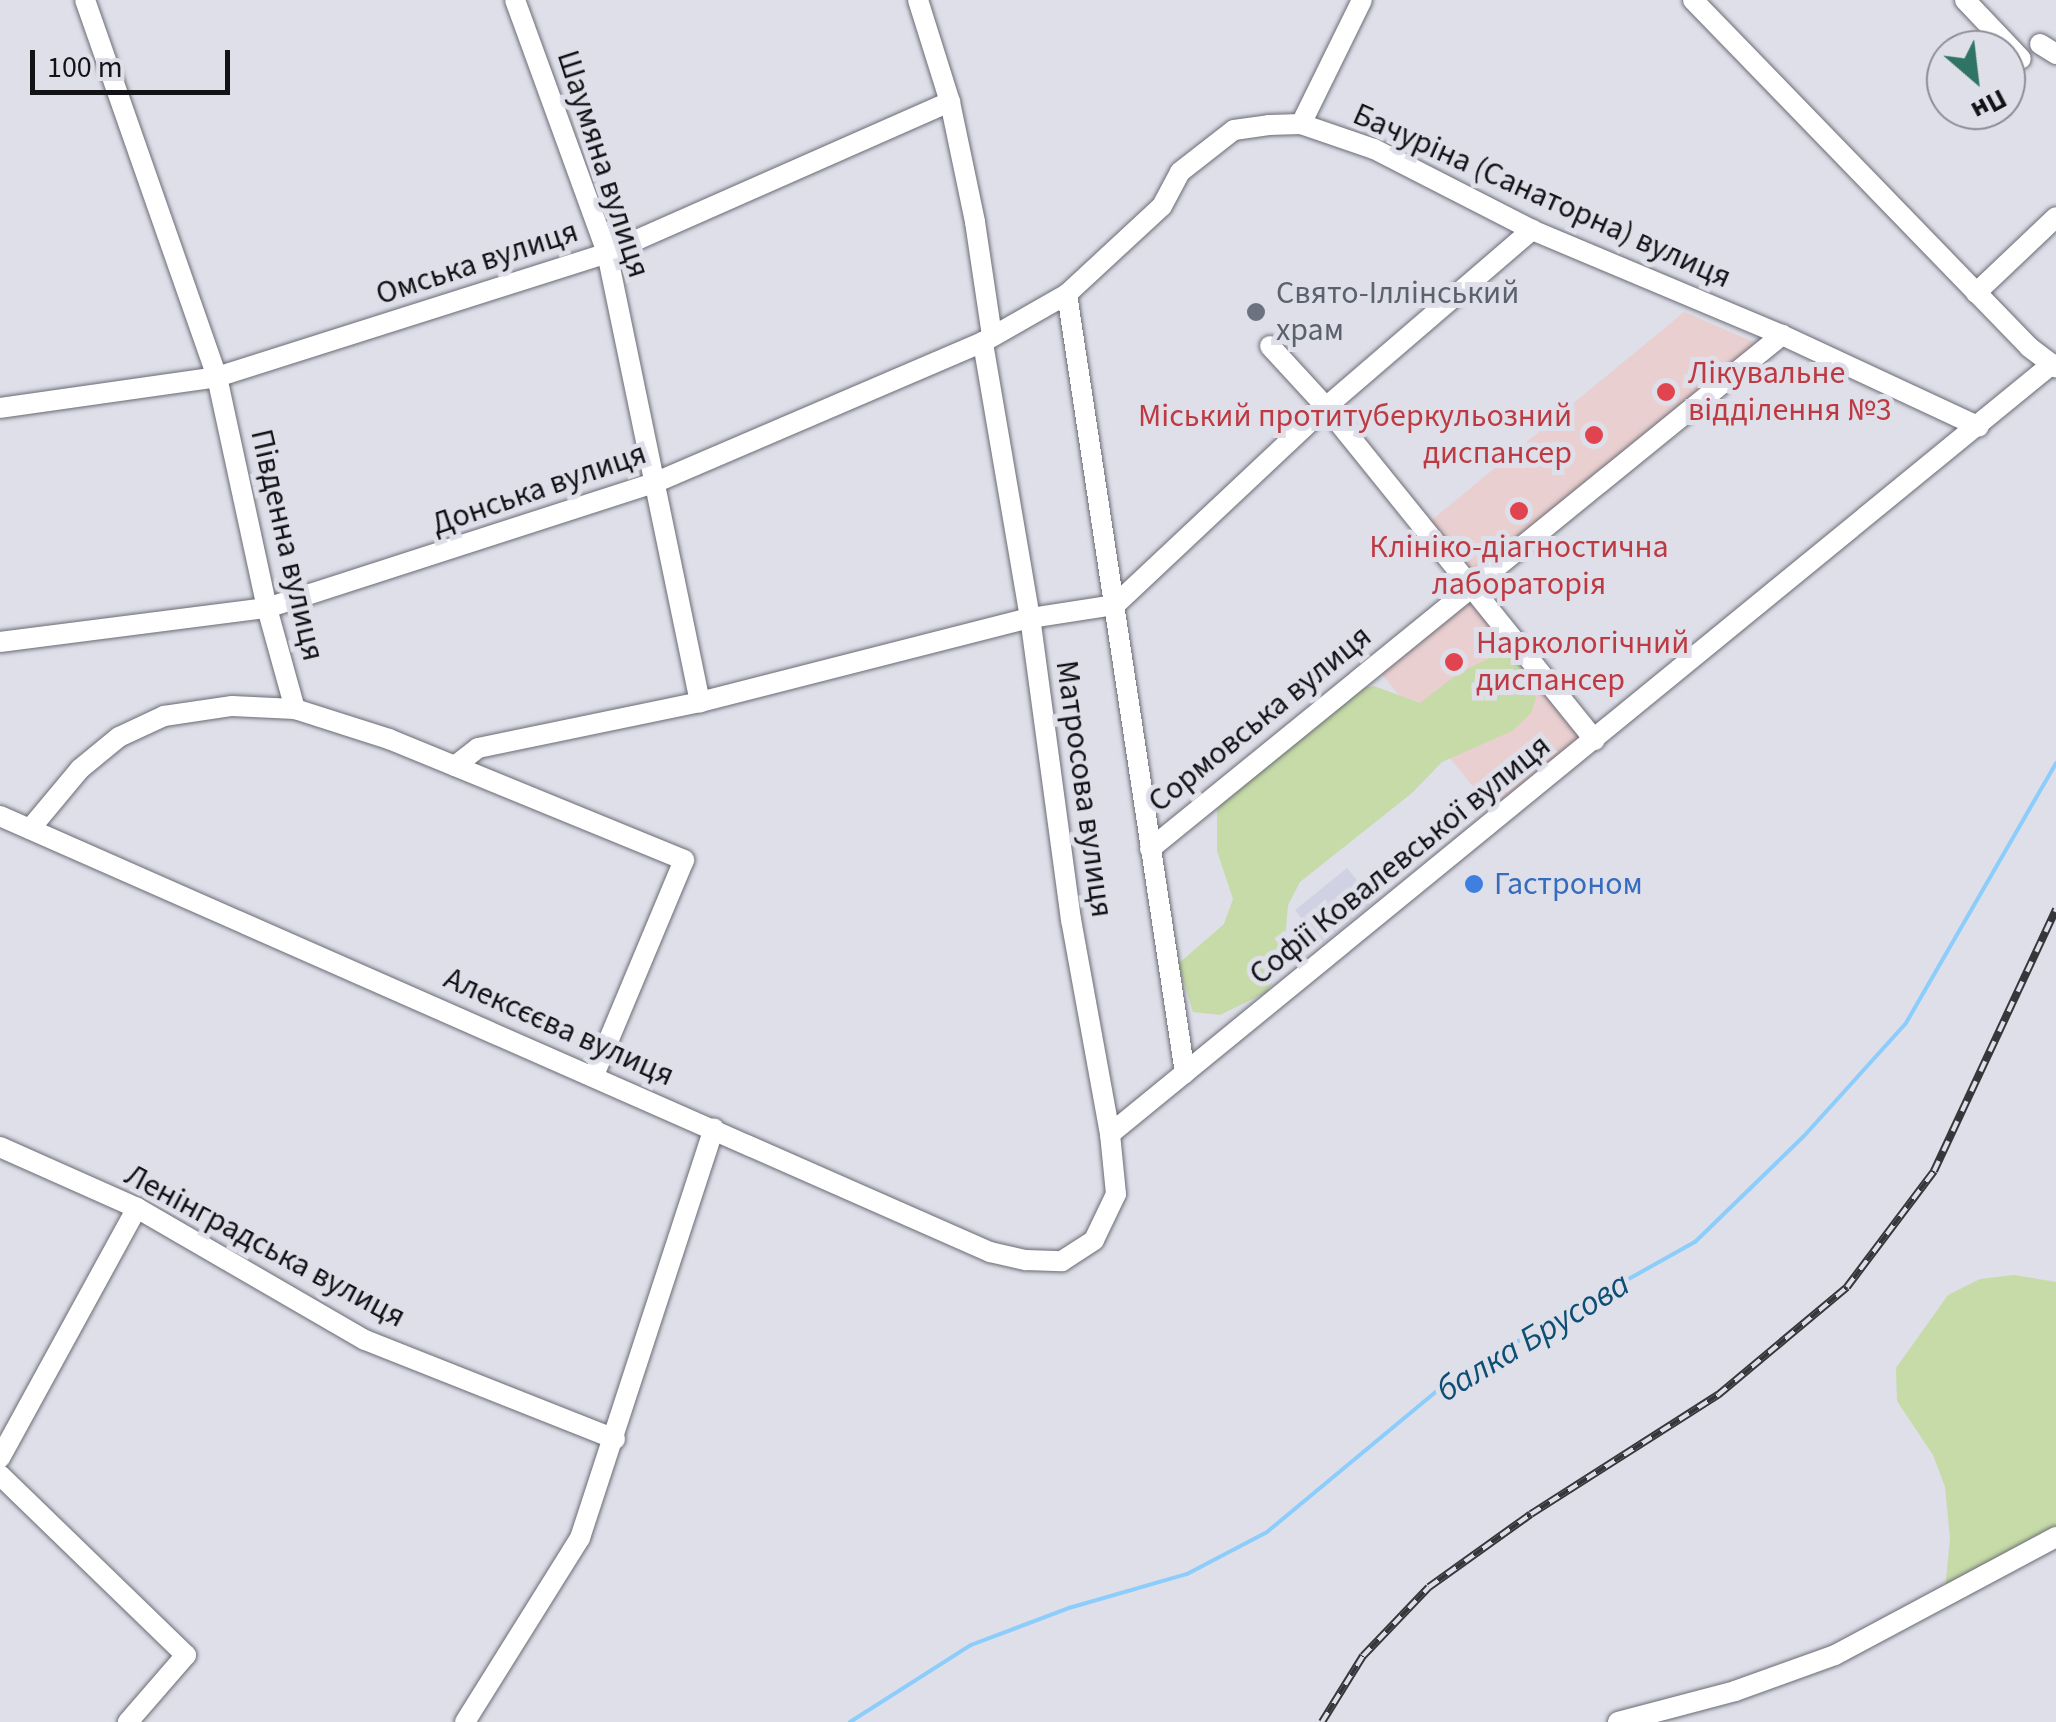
<!DOCTYPE html>
<meta charset="utf-8">
<style>
body{margin:0}
#map{position:relative;width:2056px;height:1722px;overflow:hidden;background:#dedfe9;font-family:"Source Sans 3",sans-serif}
div>[style]{position:absolute}
.built>*{inset:0;background:#d0d2e3;transform-origin:0 0}
.medical>*{inset:0;background:#e9cfcf;transform-origin:0 0}
.green>*{inset:0;background:#c6dba7}
.stream>*{height:4px;margin:-2px;padding:0 2px;transform-origin:2px;border-radius:2px;background:#8ccdfc}
.roads{filter:drop-shadow(0 0 2px #6a6b74) drop-shadow(0 0 2px #6a6b74)}
.minor>*{height:20px;margin:-10px;padding:0 10px;transform-origin:10px;border-radius:10px;background:#fff}
.rail>*{height:8px;margin-top:-4px;transform-origin:0;background:repeating-linear-gradient(90deg,#dedfe9 0 11px,#36363b 0 22px);box-sizing:border-box;border-block:2px solid #36363b}
.dots>*{width:28px;height:28px;translate:-50% -50%;box-sizing:border-box;border:5px solid #dedfe9;border-radius:50%}
span{translate:-50% -50%;white-space:nowrap;text-align:center;line-height:1.15;-webkit-text-stroke:10px #dedfe9;paint-order:stroke}
.street-label{font-size:32px;color:#131317}
.worship-label{font-size:32px;color:#5b616d}
.left{translate:0 -50%;text-align:left}
.health-label{font-size:32px;color:#be3a42}
.right{translate:-100% -50%;text-align:right}
.shop-label{font-size:32px;color:#366cbe}
.water-label{font-size:35px;color:#0d4e74;font-style:italic}
.north{position:absolute;left:1926px;top:30px;width:100px;height:100px;box-sizing:border-box;background:#dedfe9;border:2px solid #8d8d95;border-radius:50%;rotate:152deg;font-size:28px;font-weight:700;line-height:40px;text-align:center;color:#131317}
.north::after{content:'';display:block;margin:auto;width:35px;height:45px;background:#307466;clip-path:polygon(50% 0,100% 100%,50% 72%,0 100%)}
.scale{position:absolute;left:30px;top:50px;width:200px;height:45px;box-sizing:border-box;border:5px solid #131317;border-top:0;padding-left:12px;font-size:30px;line-height:35px;white-space:nowrap;color:#131317;-webkit-text-stroke:8px #dedfe9;paint-order:stroke}
</style>
<div id="map">
<div class="built">
<div style="left:1347px;top:868px;width:43px;height:67px;rotate:51deg"></div>
</div>
<div class="medical">
<div style="clip-path:polygon(1684px 312px,1763px 346px,1472px 580px,1427px 524px)"></div>
<div style="left:1473px;top:596px;width:177px;height:120px;rotate:51deg"></div>
</div>
<div class="green">
<div style="clip-path:polygon(1496px 655px,1512px 658px,1528px 675px,1536px 698px,1531px 713px,1512px 731px,1442px 762px,1412px 793px,1300px 882px,1288px 905px,1283px 962px,1267px 992px,1220px 1015px,1193px 1012px,1178px 964px,1224px 924px,1233px 899px,1217px 851px,1217px 810px,1226px 797px,1357px 689px,1374px 686px,1420px 703px,1459px 673px)"></div>
<div style="clip-path:polygon(2014px 1275px,2056px 1282px,2056px 1529px,1945px 1591px,1950px 1538px,1945px 1487px,1933px 1455px,1897px 1401px,1896px 1368px,1948px 1295px,1980px 1279px)"></div>
</div>
<div class="stream">
<div style="left:850px;top:1722px;width:143px;rotate:-32.5deg"></div>
<div style="left:971px;top:1645px;width:105px;rotate:-20.7deg"></div>
<div style="left:1069px;top:1608px;width:123px;rotate:-16.1deg"></div>
<div style="left:1187px;top:1574px;width:90px;rotate:-27.7deg"></div>
<div style="left:1267px;top:1532px;width:243px;rotate:-39.7deg"></div>
<div style="left:1454px;top:1377px;width:276px;rotate:-29.3deg"></div>
<div style="left:1695px;top:1242px;width:152px;rotate:-44.2deg"></div>
<div style="left:1804px;top:1136px;width:152px;rotate:-47.9deg"></div>
<div style="left:1906px;top:1023px;width:300px;rotate:-60deg"></div>
</div>
<div class="roads">
<div class="minor">
<div style="left:85px;top:0;width:399px;rotate:70.7deg"></div>
<div style="left:217px;top:377px;width:236px;rotate:77.8deg"></div>
<div style="left:267px;top:608px;width:105px;rotate:74.5deg"></div>
<div style="left:515px;top:0;width:269px;rotate:70deg"></div>
<div style="left:607px;top:253px;width:459px;rotate:78.3deg"></div>
<div style="left:918px;top:0;width:107px;rotate:72.6deg"></div>
<div style="left:950px;top:102px;width:123px;rotate:78.2deg"></div>
<div style="left:975px;top:222px;width:115px;rotate:81.5deg"></div>
<div style="left:1693px;top:0;width:483px;rotate:45.9deg"></div>
<div style="left:2029px;top:347px;width:34px;rotate:37deg"></div>
<div style="left:1965px;top:0;width:81px;rotate:46.5deg"></div>
<div style="left:2040px;top:44px;width:19px;rotate:32deg"></div>
<div style="left:1301px;top:124px;width:138px;rotate:-63.8deg"></div>
<div style="left:1976px;top:293px;width:110px;rotate:-43.5deg"></div>
<div style="left:1067px;top:294px;width:788px;rotate:81.39deg"></div>
<div style="left:1270px;top:346px;width:83px;rotate:47.4deg"></div>
<div style="left:1326px;top:407px;width:428px;rotate:51.1deg"></div>
<div style="left:0;top:408px;width:219px;rotate:-8.1deg"></div>
<div style="left:217px;top:377px;width:409px;rotate:-17.6deg"></div>
<div style="left:607px;top:253px;width:375px;rotate:-23.8deg"></div>
<div style="left:0;top:642px;width:269px;rotate:-7.3deg"></div>
<div style="left:267px;top:608px;width:407px;rotate:-17.9deg"></div>
<div style="left:654px;top:483px;width:358px;rotate:-23.2deg"></div>
<div style="left:983px;top:342px;width:97px;rotate:-29.7deg"></div>
<div style="left:1067px;top:294px;width:129px;rotate:-42.8deg"></div>
<div style="left:1162px;top:206px;width:38px;rotate:-62deg"></div>
<div style="left:1180px;top:172px;width:68px;rotate:-37.9deg"></div>
<div style="left:1234px;top:130px;width:35px;rotate:-8deg"></div>
<div style="left:1269px;top:125px;width:32px;rotate:-2deg"></div>
<div style="left:1301px;top:124px;width:77px;rotate:18.9deg"></div>
<div style="left:1374px;top:149px;width:178px;rotate:27.1deg"></div>
<div style="left:1532px;top:230px;width:271px;rotate:22.8deg"></div>
<div style="left:1782px;top:335px;width:217px;rotate:25deg"></div>
<div style="left:455px;top:766px;width:29px;rotate:-38deg"></div>
<div style="left:478px;top:748px;width:227px;rotate:-11.7deg"></div>
<div style="left:700px;top:702px;width:341px;rotate:-14.3deg"></div>
<div style="left:1030px;top:618px;width:86px;rotate:-8.7deg"></div>
<div style="left:1115px;top:605px;width:289px;rotate:-43.2deg"></div>
<div style="left:1326px;top:407px;width:272px;rotate:-40.7deg"></div>
<div style="left:0;top:816px;width:1082px;rotate:23.77deg"></div>
<div style="left:990px;top:1252px;width:37px;rotate:13deg"></div>
<div style="left:1026px;top:1260px;width:36px;rotate:2deg"></div>
<div style="left:1062px;top:1261px;width:38px;rotate:-33deg"></div>
<div style="left:1094px;top:1240px;width:51px;rotate:-64.4deg"></div>
<div style="left:1116px;top:1194px;width:60px;rotate:-95.7deg"></div>
<div style="left:1110px;top:1134px;width:218px;rotate:-100.3deg"></div>
<div style="left:1071px;top:920px;width:305px;rotate:-97.7deg"></div>
<div style="left:1030px;top:618px;width:280px;rotate:-99.7deg"></div>
<div style="left:30px;top:829px;width:78px;rotate:-50.2deg"></div>
<div style="left:80px;top:769px;width:50px;rotate:-39.4deg"></div>
<div style="left:119px;top:737px;width:50px;rotate:-25deg"></div>
<div style="left:164px;top:716px;width:69px;rotate:-8.4deg"></div>
<div style="left:232px;top:706px;width:63px;rotate:2.7deg"></div>
<div style="left:295px;top:709px;width:99px;rotate:17.7deg"></div>
<div style="left:389px;top:739px;width:319px;rotate:22.3deg"></div>
<div style="left:684px;top:860px;width:233px;rotate:112.7deg"></div>
<div style="left:1150px;top:849px;width:815px;rotate:-39.12deg"></div>
<div style="left:1110px;top:1134px;width:1217px;rotate:-39.26deg"></div>
<div style="left:0;top:1147px;width:150px;rotate:24deg"></div>
<div style="left:137px;top:1208px;width:263px;rotate:30.1deg"></div>
<div style="left:365px;top:1340px;width:269px;rotate:21.6deg"></div>
<div style="left:0;top:1458px;width:285px;rotate:-61.3deg"></div>
<div style="left:0;top:1475px;width:259px;rotate:44.1deg"></div>
<div style="left:186px;top:1655px;width:89px;rotate:130.9deg"></div>
<div style="left:465px;top:1722px;width:217px;rotate:-58deg"></div>
<div style="left:580px;top:1538px;width:431px;rotate:-71.9deg"></div>
<div style="left:1618px;top:1722px;width:121px;rotate:-14.8deg"></div>
<div style="left:1735px;top:1691px;width:106px;rotate:-19.8deg"></div>
<div style="left:1835px;top:1655px;width:251px;rotate:-28.1deg"></div>
</div>
</div>
<div class="rail">
<div style="left:1322px;top:1722px;width:78px;rotate:-58.2deg"></div>
<div style="left:1363px;top:1656px;width:95px;rotate:-46.3deg"></div>
<div style="left:1429px;top:1587px;width:125px;rotate:-35.6deg"></div>
<div style="left:1531px;top:1514px;width:222px;rotate:-32.5deg"></div>
<div style="left:1718px;top:1395px;width:168px;rotate:-39.9deg"></div>
<div style="left:1847px;top:1287px;width:145px;rotate:-53.1deg"></div>
<div style="left:1934px;top:1171px;width:289px;rotate:-65deg"></div>
</div>
<div class="dots">
<div style="left:1256px;top:312px;background:#6b7280"></div>
<div style="left:1666px;top:392px;background:#e0444e"></div>
<div style="left:1594px;top:435px;background:#e0444e"></div>
<div style="left:1519px;top:511px;background:#e0444e"></div>
<div style="left:1454px;top:662px;background:#e0444e"></div>
<div style="left:1474px;top:884px;background:#3f7fe0"></div>
</div>
<div class="street-label">
<span style="left:603px;top:164px;rotate:72deg">Шаумяна вулиця</span>
<span style="left:1542px;top:196px;rotate:24deg">Бачуріна (Санаторна) вулиця</span>
<span style="left:477px;top:263px;rotate:-18deg">Омська вулиця</span>
<span style="left:539px;top:489px;rotate:-19deg">Донська вулиця</span>
<span style="left:287px;top:545px;rotate:77deg">Південна вулиця</span>
<span style="left:1260px;top:719px;rotate:-39deg">Сормовська вулиця</span>
<span style="left:1084px;top:789px;rotate:82deg">Матросова вулиця</span>
<span style="left:1400px;top:860px;rotate:-39deg">Софії Ковалевської вулиця</span>
<span style="left:559px;top:1027px;rotate:24deg">Алексєєва вулиця</span>
<span style="left:265px;top:1246px;rotate:28deg">Ленінградська вулиця</span>
</div>
<div class="worship-label">
<span class="left" style="left:1276px;top:312px">Свято-Іллінський<br>храм</span>
</div>
<div class="health-label">
<span class="left" style="left:1688px;top:392px">Лікувальне<br>відділення №3</span>
<span class="right" style="left:1572px;top:435px">Міський протитуберкульозний<br>диспансер</span>
<span style="left:1519px;top:566px">Клініко-діагностична<br>лабораторія</span>
<span class="left" style="left:1476px;top:662px">Наркологічний<br>диспансер</span>
</div>
<div class="shop-label">
<span class="left" style="left:1494px;top:884px">Гастроном</span>
</div>
<div class="water-label">
<span style="left:1533px;top:1337px;rotate:-31deg">балка Брусова</span>
</div>
<div class="north">Пн</div>
<div class="scale">100 m</div>
</div>
